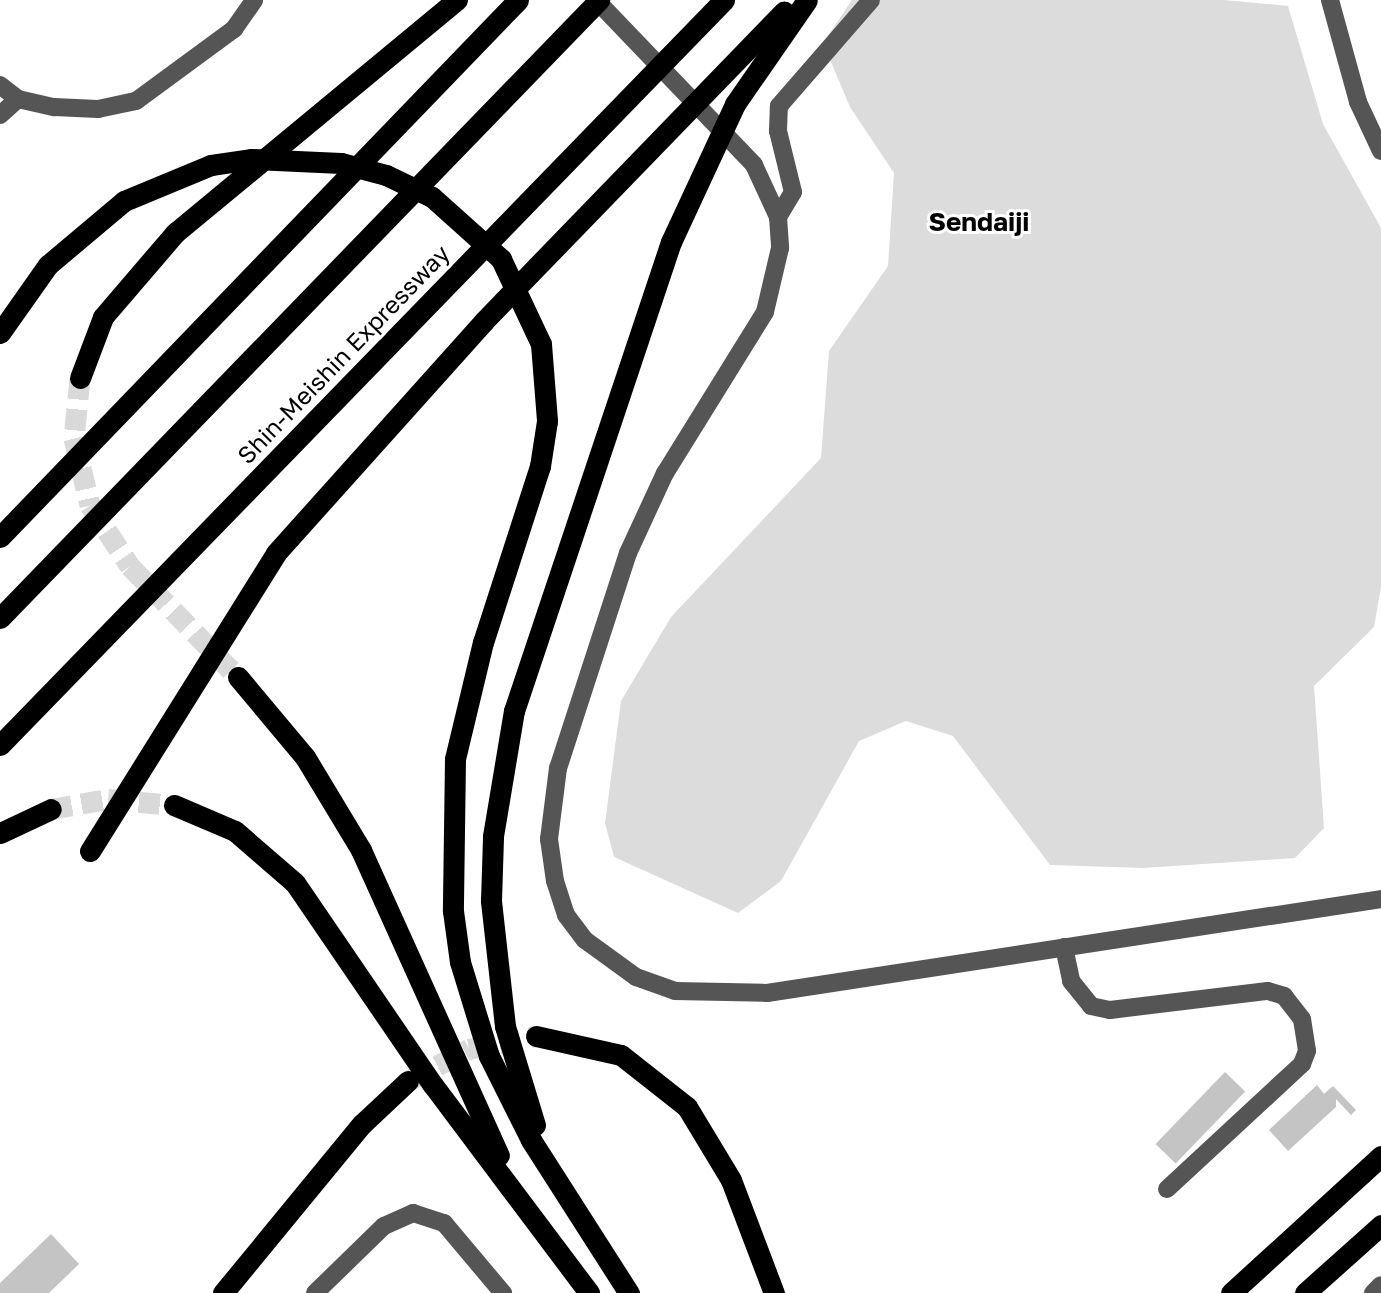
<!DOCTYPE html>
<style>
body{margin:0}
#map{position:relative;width:1381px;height:1293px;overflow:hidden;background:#fff;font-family:"Golos Text",sans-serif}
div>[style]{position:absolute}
.green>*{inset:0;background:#dcdcdc}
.building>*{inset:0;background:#c4c4c4;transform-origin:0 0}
.highway-tunnel>*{height:21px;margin-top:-10.5px;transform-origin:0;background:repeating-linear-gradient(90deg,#d9d9d9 0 21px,transparent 0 31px)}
.minor>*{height:18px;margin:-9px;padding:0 9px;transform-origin:9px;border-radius:9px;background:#555}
.highway>*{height:21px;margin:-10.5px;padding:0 10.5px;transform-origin:10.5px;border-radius:10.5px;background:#000}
span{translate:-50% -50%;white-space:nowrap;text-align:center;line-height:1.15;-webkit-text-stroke:6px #fff;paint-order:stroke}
.street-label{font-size:24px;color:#000}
.neighbourhood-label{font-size:26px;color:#000;font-weight:700}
</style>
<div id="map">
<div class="green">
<div style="clip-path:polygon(852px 0,1224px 0,1288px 6px,1323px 124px,1381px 228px,1381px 587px,1374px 627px,1314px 686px,1324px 828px,1295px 858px,1143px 868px,1050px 865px,953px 736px,906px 721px,859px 741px,781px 881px,738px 913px,614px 857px,605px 823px,621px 701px,671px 617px,821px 458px,829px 351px,888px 266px,894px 173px,850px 107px,823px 43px)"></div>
</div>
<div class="building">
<div style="left:1225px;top:1072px;width:28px;height:100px;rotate:44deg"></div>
<div style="clip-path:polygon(1317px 1085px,1324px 1094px,1333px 1086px,1356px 1110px,1351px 1115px,1336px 1099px,1336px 1107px,1288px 1151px,1269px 1130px)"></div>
<div style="clip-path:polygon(51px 1234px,79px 1264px,49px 1293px,0 1293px,0 1283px)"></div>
</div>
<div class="highway-tunnel">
<div style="left:80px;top:378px;width:60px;rotate:95.7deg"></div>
<div style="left:74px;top:438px;width:69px;rotate:76.6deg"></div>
<div style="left:90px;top:505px;width:73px;rotate:56.7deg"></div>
<div style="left:130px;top:566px;width:155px;rotate:45.8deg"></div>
<div style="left:51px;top:809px;width:58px;rotate:-10deg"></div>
<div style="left:108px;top:799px;width:66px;rotate:5.2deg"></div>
<div style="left:410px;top:1080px;width:67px;rotate:-27.7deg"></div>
<div style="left:469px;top:1049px;width:68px;rotate:-11deg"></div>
</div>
<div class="minor">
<div style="left:596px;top:0;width:228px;rotate:46.2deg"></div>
<div style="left:754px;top:165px;width:57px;rotate:65.2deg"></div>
<div style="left:778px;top:217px;width:31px;rotate:86deg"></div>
<div style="left:780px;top:248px;width:66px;rotate:103.2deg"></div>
<div style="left:765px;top:312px;width:190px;rotate:121.8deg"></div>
<div style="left:665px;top:473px;width:88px;rotate:114.8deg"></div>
<div style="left:628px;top:553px;width:226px;rotate:108deg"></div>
<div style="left:558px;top:768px;width:72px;rotate:97.2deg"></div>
<div style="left:549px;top:839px;width:42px;rotate:81.9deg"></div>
<div style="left:555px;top:881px;width:36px;rotate:72deg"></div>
<div style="left:566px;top:915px;width:31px;rotate:53deg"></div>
<div style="left:585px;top:940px;width:63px;rotate:36deg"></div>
<div style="left:636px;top:977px;width:41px;rotate:19.7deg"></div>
<div style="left:675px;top:991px;width:92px;rotate:1.2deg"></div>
<div style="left:767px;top:993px;width:621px;rotate:-8.7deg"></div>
<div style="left:1330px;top:0;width:106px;rotate:74.6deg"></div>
<div style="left:1358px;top:102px;width:54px;rotate:64.9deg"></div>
<div style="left:0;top:85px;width:23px;rotate:38deg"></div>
<div style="left:18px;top:99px;width:37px;rotate:13deg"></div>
<div style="left:54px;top:107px;width:44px;rotate:2.6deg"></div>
<div style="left:98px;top:109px;width:39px;rotate:-12deg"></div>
<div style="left:136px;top:101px;width:122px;rotate:-36.3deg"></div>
<div style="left:234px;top:29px;width:35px;rotate:-55deg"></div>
<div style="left:0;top:115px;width:24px;rotate:-42deg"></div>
<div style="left:778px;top:217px;width:29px;rotate:-59deg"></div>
<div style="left:793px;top:192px;width:63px;rotate:-103.8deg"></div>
<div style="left:778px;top:131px;width:25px;rotate:-88deg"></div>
<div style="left:779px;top:106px;width:140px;rotate:-49deg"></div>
<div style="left:1064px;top:947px;width:35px;rotate:78deg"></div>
<div style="left:1071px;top:981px;width:32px;rotate:51deg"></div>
<div style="left:1091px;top:1006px;width:19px;rotate:12deg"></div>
<div style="left:1110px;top:1010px;width:159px;rotate:-6.9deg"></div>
<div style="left:1268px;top:991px;width:17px;rotate:17deg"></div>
<div style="left:1284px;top:996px;width:29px;rotate:52deg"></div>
<div style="left:1302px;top:1019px;width:32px;rotate:81deg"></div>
<div style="left:1307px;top:1051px;width:14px;rotate:111deg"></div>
<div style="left:1302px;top:1064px;width:184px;rotate:137.2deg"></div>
<div style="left:315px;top:1293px;width:96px;rotate:-44.2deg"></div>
<div style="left:384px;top:1226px;width:32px;rotate:-24deg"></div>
<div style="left:413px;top:1213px;width:33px;rotate:18deg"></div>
<div style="left:444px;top:1223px;width:92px;rotate:49.9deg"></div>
<div style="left:1373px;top:1293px;width:11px;rotate:-45deg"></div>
</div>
<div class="highway">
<div style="left:0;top:333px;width:83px;rotate:-54.8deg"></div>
<div style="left:48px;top:265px;width:99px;rotate:-40.1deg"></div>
<div style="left:124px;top:201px;width:94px;rotate:-22.5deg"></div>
<div style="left:211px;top:165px;width:40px;rotate:-8.5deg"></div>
<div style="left:251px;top:159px;width:90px;rotate:2.5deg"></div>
<div style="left:341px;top:163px;width:47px;rotate:14.9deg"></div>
<div style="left:386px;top:175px;width:51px;rotate:25.6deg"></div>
<div style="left:432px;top:197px;width:93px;rotate:41.9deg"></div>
<div style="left:501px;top:259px;width:94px;rotate:64.8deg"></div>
<div style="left:541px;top:344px;width:77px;rotate:85.5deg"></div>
<div style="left:547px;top:421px;width:46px;rotate:98.8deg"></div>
<div style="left:540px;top:466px;width:185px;rotate:107.9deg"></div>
<div style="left:483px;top:642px;width:120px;rotate:103.5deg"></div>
<div style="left:455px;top:759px;width:152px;rotate:90.8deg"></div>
<div style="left:453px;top:911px;width:51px;rotate:82.2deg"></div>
<div style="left:460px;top:962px;width:98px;rotate:72.9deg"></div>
<div style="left:489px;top:1056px;width:94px;rotate:63.4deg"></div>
<div style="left:531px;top:1140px;width:182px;rotate:57.4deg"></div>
<div style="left:80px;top:378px;width:65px;rotate:-69.3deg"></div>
<div style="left:103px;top:317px;width:111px;rotate:-49.4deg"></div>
<div style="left:175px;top:233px;width:366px;rotate:-39.6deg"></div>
<div style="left:0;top:537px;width:746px;rotate:-46.03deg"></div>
<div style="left:0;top:618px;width:861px;rotate:-45.89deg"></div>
<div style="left:238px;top:677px;width:104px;rotate:50.1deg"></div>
<div style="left:305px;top:757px;width:109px;rotate:58.9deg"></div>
<div style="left:361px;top:850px;width:335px;rotate:65.7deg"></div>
<div style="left:0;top:745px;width:1039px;rotate:-45.82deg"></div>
<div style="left:174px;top:805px;width:66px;rotate:23.1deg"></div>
<div style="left:235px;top:831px;width:79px;rotate:40.9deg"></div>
<div style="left:295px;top:883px;width:245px;rotate:55.7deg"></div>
<div style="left:433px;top:1085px;width:260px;rotate:53.1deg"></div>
<div style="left:0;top:833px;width:56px;rotate:-25.2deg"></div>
<div style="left:90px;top:851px;width:351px;rotate:-58deg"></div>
<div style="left:276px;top:553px;width:312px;rotate:-48.1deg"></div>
<div style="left:484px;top:321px;width:431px;rotate:-45.9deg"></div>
<div style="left:536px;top:1036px;width:87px;rotate:12.6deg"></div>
<div style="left:621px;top:1055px;width:84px;rotate:38.2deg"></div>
<div style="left:687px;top:1107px;width:85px;rotate:58.9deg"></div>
<div style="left:731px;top:1180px;width:121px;rotate:69.2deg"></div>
<div style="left:535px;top:1125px;width:103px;rotate:-106.9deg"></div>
<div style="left:505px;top:1026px;width:126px;rotate:-96.4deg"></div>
<div style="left:491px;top:901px;width:65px;rotate:-88.2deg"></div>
<div style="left:493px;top:836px;width:127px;rotate:-80.5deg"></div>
<div style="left:514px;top:711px;width:495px;rotate:-71.5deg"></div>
<div style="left:671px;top:242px;width:152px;rotate:-65.1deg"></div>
<div style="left:735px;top:104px;width:126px;rotate:-55.3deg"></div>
<div style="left:223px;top:1293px;width:219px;rotate:-50.6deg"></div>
<div style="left:362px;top:1124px;width:63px;rotate:-43.1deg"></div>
<div style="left:1231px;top:1293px;width:203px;rotate:-42.4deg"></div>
<div style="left:1305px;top:1293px;width:102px;rotate:-41.8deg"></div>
</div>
<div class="street-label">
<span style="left:343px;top:354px;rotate:-46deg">Shin-Meishin Expressway</span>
</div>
<div class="neighbourhood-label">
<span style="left:979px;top:222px">Sendaiji</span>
</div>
</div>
